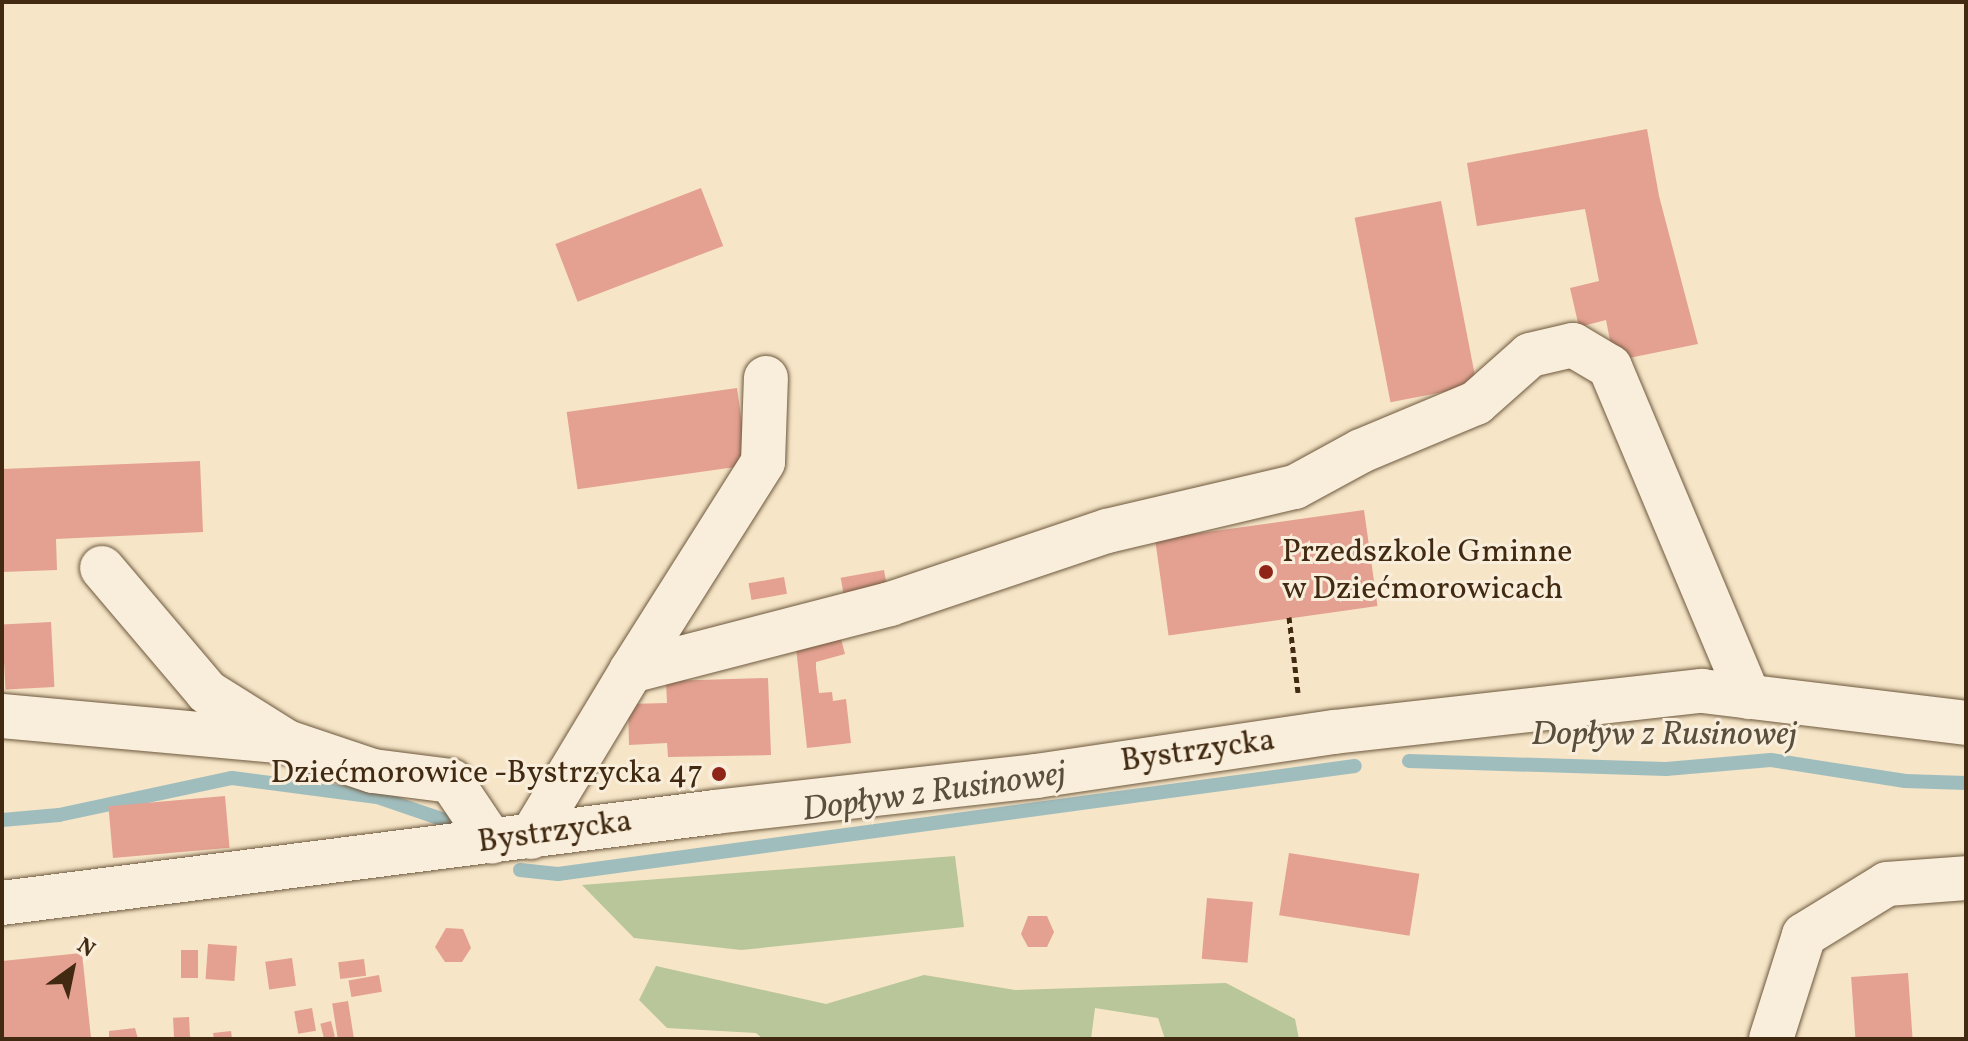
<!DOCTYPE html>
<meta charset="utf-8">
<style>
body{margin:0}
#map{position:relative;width:1968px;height:1041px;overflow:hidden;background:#f6e5c7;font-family:Vollkorn,serif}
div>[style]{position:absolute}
.green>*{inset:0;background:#b8c699}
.stream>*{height:14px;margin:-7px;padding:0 7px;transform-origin:7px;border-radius:7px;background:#a0bdbe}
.building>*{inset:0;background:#e4a191;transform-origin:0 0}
.path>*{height:5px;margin-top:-2.5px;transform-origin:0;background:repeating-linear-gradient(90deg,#412a11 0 6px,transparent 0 10px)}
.roads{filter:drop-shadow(0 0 2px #6e593e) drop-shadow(0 0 2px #6e593e)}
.minor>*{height:44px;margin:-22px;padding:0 22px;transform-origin:22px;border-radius:22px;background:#f9eedb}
.dots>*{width:22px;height:22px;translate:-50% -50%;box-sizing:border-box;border:4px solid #f9eedb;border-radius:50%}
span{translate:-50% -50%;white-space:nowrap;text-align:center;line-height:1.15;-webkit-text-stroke:6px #f9eedb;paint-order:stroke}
.poi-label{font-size:32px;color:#412a11}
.left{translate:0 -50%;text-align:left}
.right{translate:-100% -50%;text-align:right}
.street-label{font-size:32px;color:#412a11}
.water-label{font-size:34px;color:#594f3c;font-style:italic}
.frame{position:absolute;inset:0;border:4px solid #412a11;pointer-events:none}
.north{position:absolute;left:32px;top:929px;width:80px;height:80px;-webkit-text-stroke:6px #f9eedb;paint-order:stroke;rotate:33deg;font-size:22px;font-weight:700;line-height:32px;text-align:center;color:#412a11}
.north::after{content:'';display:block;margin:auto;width:28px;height:36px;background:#412a11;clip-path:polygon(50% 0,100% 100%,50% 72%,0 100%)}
</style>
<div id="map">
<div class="green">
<div style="clip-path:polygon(955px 856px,964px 927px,741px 950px,634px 938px,582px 885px)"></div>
<div style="clip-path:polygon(656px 966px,826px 1004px,924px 975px,1015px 990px,1226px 983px,1295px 1019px,1299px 1039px,1165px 1039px,1158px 1018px,1095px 1008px,1091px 1039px,763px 1039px,756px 1033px,667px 1028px,639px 1000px)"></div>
</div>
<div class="stream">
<div style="left:1409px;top:761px;width:257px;rotate:1.8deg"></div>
<div style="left:1666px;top:769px;width:105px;rotate:-4.9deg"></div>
<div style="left:1771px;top:760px;width:136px;rotate:8.9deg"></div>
<div style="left:1905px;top:781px;width:61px;rotate:1.9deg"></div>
<div style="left:2px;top:820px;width:57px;rotate:-5deg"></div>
<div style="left:59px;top:815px;width:177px;rotate:-12.1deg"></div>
<div style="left:232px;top:778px;width:146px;rotate:7.5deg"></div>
<div style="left:377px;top:797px;width:74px;rotate:18.9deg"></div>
<div style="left:520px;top:870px;width:38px;rotate:6deg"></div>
<div style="left:558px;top:874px;width:804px;rotate:-7.72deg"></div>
</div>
<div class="building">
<div style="clip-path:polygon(1647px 129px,1659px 196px,1698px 344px,1614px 361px,1606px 320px,1579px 327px,1570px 288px,1599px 281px,1585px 209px,1477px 226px,1467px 163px)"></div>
<div style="left:701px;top:188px;width:62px;height:156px;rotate:69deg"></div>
<div style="left:1441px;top:201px;width:188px;height:88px;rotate:79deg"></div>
<div style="left:737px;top:388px;width:78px;height:172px;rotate:82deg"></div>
<div style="clip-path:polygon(200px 461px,203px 532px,56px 539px,57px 570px,2px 572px,2px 469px)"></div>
<div style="left:1364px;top:510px;width:97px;height:211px;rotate:82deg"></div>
<div style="left:884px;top:570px;width:27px;height:44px;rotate:80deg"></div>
<div style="left:784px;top:577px;width:17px;height:36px;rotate:80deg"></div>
<div style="left:51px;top:622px;width:65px;height:49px;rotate:87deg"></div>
<div style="clip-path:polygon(841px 639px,845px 654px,816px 662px,816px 668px,819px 693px,832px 692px,833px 701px,846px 699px,851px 743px,807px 748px,796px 648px)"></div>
<div style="clip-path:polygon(768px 678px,771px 755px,668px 757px,667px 743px,629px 745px,628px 704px,667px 703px,666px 681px)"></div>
<div style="left:225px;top:796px;width:52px;height:117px;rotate:85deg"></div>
<div style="left:1289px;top:853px;width:132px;height:63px;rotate:9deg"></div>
<div style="left:1207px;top:898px;width:46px;height:61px;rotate:5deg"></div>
<div style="clip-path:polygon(1028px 916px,1047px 916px,1054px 932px,1047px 947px,1028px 947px,1021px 934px)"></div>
<div style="clip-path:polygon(446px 928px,463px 929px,471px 948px,462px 962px,445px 962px,435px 947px)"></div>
<div style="left:208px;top:944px;width:29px;height:35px;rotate:4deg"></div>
<div style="left:181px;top:950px;width:17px;height:28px"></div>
<div style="clip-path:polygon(82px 953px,91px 1038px,2px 1039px,2px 961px)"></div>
<div style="left:292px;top:958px;width:28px;height:27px;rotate:82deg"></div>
<div style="left:364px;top:959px;width:17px;height:26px;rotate:83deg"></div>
<div style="left:1908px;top:973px;width:66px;height:57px;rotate:86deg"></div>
<div style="left:379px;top:975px;width:17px;height:31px;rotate:80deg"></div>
<div style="left:348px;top:1001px;width:38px;height:16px;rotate:81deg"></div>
<div style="left:312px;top:1008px;width:23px;height:18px;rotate:80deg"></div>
<div style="left:189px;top:1017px;width:22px;height:16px;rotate:87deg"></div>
<div style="left:331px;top:1021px;width:16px;height:11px;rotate:76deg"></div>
<div style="clip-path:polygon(135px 1028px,138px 1039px,109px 1039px,109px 1031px)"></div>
<div style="clip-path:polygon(231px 1031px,232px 1039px,214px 1039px,213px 1033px)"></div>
</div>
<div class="path">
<div style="left:1289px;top:617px;width:76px;rotate:83.2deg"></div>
</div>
<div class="roads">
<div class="minor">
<div style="left:102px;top:568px;width:162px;rotate:49.7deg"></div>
<div style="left:207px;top:692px;width:94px;rotate:32deg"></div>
<div style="left:287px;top:742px;width:91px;rotate:18.6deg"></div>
<div style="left:373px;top:771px;width:79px;rotate:7.3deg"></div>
<div style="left:451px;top:781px;width:73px;rotate:56.1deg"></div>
<div style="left:631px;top:671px;width:247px;rotate:-57.7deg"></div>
<div style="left:763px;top:462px;width:84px;rotate:-88deg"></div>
<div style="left:2px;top:716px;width:277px;rotate:5.2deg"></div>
<div style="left:531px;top:837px;width:194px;rotate:-58.9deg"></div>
<div style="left:631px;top:671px;width:268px;rotate:-14.5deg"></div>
<div style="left:890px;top:604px;width:229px;rotate:-18.6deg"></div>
<div style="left:1107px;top:531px;width:193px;rotate:-13.2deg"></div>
<div style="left:1295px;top:487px;width:75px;rotate:-28.6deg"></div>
<div style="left:1361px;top:451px;width:125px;rotate:-22.7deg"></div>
<div style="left:1476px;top:403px;width:72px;rotate:-41.6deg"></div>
<div style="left:1530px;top:355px;width:44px;rotate:-13.1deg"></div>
<div style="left:1573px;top:345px;width:43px;rotate:30.7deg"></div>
<div style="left:1610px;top:367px;width:358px;rotate:67.2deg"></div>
<div style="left:2px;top:903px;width:719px;rotate:-7.27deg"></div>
<div style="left:715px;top:812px;width:323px;rotate:-6.4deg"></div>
<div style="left:1036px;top:776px;width:301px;rotate:-8.4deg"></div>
<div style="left:1334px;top:732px;width:370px;rotate:-6.4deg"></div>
<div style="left:1702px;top:691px;width:266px;rotate:6.9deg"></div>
<div style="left:1771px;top:1039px;width:109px;rotate:-72.4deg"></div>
<div style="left:1804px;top:935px;width:97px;rotate:-31.6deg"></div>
<div style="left:1887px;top:884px;width:79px;rotate:-4.3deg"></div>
</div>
</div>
<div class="dots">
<div style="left:1266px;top:572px;background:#8f2418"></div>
<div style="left:719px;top:774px;background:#8f2418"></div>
</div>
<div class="poi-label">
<span class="left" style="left:1282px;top:572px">Przedszkole Gminne<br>w Dziećmorowicach</span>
<span class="right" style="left:703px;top:774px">Dziećmorowice -Bystrzycka 47</span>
</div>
<div class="street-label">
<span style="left:1198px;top:752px;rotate:-8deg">Bystrzycka</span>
<span style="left:555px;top:833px;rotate:-8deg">Bystrzycka</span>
</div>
<div class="water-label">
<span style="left:1664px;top:736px">Dopływ z Rusinowej</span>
<span style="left:934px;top:793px;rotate:-8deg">Dopływ z Rusinowej</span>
</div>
<div class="frame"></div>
<div class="north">N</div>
</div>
